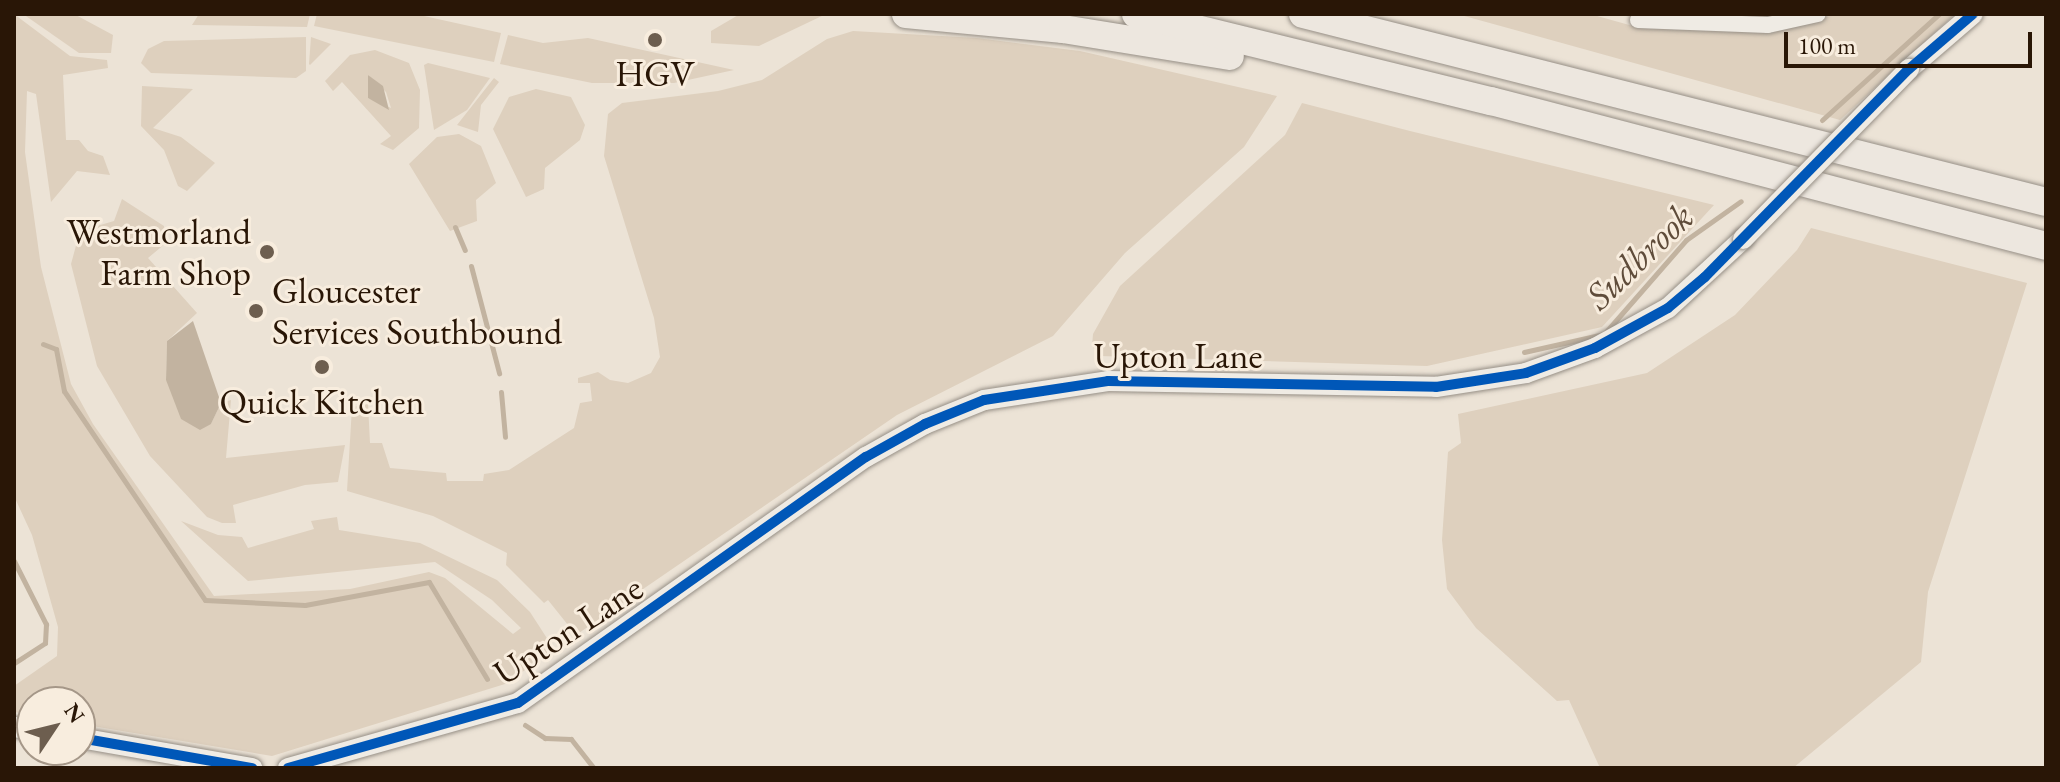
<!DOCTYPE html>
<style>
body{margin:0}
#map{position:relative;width:2060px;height:782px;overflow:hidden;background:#ece3d6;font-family:"EB Garamond",serif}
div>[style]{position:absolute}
.green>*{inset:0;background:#ded0be}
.water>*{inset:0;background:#c2b3a0}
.stream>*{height:5px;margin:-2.5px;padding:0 2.5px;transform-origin:2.5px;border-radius:2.5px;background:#c2b3a0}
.roads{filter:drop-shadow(0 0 2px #968f86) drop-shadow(0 0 2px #968f86)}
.minor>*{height:16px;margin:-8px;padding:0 8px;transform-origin:8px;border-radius:8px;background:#efebe4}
.tertiary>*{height:20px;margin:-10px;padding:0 10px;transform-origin:10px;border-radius:10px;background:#efebe4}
.motorway>*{height:28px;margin:-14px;padding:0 14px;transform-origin:14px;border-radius:14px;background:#ede7df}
.bridges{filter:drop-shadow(0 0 2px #968f86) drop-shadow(0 0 2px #968f86)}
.tertiary-bridge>*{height:20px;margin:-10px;padding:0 10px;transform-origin:10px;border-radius:10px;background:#efebe4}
.cycleway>*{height:10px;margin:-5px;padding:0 5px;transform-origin:5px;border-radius:5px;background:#0057b8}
.dots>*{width:22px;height:22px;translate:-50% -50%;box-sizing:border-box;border:4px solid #f8edde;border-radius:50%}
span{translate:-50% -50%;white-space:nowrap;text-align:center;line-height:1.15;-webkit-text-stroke:6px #f8edde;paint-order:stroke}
.poi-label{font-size:36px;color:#291606}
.right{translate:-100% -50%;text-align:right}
.left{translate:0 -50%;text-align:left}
.street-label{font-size:36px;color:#291606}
.water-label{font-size:38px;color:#5f4c3a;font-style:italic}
.frame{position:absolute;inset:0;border:16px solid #291606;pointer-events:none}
.north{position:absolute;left:16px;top:686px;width:80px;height:80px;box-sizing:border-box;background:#f8edde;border:2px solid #a59788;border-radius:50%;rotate:55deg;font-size:22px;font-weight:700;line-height:32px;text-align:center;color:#291606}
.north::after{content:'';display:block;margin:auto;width:28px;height:36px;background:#6d5e4f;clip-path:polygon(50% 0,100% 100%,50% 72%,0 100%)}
.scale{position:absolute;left:1784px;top:32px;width:248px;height:36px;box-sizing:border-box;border:4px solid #291606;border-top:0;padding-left:10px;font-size:24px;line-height:28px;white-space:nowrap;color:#291606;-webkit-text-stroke:6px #f8edde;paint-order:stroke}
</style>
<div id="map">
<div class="green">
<div style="clip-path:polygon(14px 14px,70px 56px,107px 60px,108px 68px,63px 75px,66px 140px,79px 140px,88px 151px,103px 156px,110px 175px,77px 171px,51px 202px,36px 94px,27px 91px,25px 152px,41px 267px,71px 384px,93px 424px,214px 596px,350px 589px,429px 572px,445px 578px,513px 634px,521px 628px,492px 600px,435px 562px,248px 581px,181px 521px,218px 535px,242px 537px,248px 548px,314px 529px,311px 521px,337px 517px,339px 530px,420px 543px,497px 580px,530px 612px,552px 646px,545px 656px,505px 684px,272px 756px,80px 724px,80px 702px,32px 702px,32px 715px,14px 712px,14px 686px,57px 656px,58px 627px,32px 535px,14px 496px)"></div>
<div style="clip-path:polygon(23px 14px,74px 14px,113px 35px,111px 53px,79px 53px)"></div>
<div style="clip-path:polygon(199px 14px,310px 14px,307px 27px,192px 25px)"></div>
<div style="clip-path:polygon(317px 14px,415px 14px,501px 33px,494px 62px,314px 26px)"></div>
<div style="clip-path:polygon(740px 14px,826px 14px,759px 46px,711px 43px,711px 31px)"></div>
<div style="clip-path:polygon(1457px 14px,1590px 14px,1640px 28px,1771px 33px,1837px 14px,1955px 14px,1840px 120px)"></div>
<div style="clip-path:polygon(853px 31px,977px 38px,1080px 51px,1277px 96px,1244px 147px,1125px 253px,1053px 336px,897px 415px,576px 635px,548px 600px,544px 603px,506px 565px,507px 553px,433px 516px,347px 491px,352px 407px,368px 404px,370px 443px,382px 443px,390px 468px,446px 473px,447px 481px,483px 481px,484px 474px,509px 470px,574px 428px,580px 403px,592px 401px,590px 383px,578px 383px,578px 378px,598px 372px,610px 380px,628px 383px,651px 373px,660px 357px,654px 318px,604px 156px,608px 114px,622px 103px,718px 91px,762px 80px,827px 39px)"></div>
<div style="clip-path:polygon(508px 35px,543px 43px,588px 38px,734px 70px,674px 83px,592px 83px,500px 64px)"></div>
<div style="clip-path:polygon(306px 37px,306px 71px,296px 78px,151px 73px,141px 63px,148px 49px,164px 41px)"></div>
<div style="clip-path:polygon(311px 37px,331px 44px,310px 65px,309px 64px)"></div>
<div style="clip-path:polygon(evenodd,375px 50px,409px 63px,420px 90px,419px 128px,393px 150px,380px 144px,391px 136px,342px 82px,333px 91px,325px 81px,350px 55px,375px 50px,368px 75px,386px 92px,391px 108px,368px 98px,368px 75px)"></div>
<div style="clip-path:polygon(428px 63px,490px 78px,467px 110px,434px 130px,424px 65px)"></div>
<div style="clip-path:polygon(494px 78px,499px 82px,481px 105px,478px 132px,457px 125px)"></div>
<div style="clip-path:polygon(142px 86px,193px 89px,153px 128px,181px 137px,215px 163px,187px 191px,178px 186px,164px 150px,141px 126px)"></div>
<div style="clip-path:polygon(536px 89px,571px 97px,585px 125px,580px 140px,545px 168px,544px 189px,526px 197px,493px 129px,509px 97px)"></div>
<div style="clip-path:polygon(1302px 103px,1410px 131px,1714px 205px,1602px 327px,1427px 366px,1100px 356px,1092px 346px,1093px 334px,1120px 286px,1285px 135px)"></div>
<div style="clip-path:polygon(459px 134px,481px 146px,496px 183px,476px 200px,477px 221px,450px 231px,409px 164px,437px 137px)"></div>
<div style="clip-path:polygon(122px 199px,164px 226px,166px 243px,148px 258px,197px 313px,167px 341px,166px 380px,211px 424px,221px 403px,231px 400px,226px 458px,345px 445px,338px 482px,305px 485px,233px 505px,236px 523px,222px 523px,207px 517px,150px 456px,97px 366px,71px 264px,80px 231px,114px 221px)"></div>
<div style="clip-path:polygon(1811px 228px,2027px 283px,1928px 592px,1921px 662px,1793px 768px,1600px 768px,1569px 700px,1557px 701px,1476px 628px,1447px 589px,1442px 540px,1448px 452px,1461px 443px,1458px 414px,1647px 373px,1735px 315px,1797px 250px)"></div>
</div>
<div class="water">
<div style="clip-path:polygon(368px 75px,383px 86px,389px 110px,368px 98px)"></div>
<div style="clip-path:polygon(193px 321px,221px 403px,211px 424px,200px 430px,181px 419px,166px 380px,167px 341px)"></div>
</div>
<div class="stream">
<div style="left:1822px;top:120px;width:158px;rotate:-42.2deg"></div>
<div style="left:455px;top:227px;width:25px;rotate:67deg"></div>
<div style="left:471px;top:266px;width:111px;rotate:75.3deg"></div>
<div style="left:43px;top:344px;width:14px;rotate:21deg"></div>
<div style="left:56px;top:349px;width:43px;rotate:79.2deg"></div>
<div style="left:64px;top:391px;width:252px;rotate:56deg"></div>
<div style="left:205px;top:600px;width:100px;rotate:2.9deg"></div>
<div style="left:305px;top:605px;width:126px;rotate:-10.5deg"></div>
<div style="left:429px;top:582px;width:113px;rotate:59.1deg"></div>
<div style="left:1524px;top:352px;width:82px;rotate:-12.7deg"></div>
<div style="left:1604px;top:334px;width:125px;rotate:-48.9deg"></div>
<div style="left:1686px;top:240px;width:67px;rotate:-35.3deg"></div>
<div style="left:501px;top:392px;width:45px;rotate:84.9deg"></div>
<div style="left:14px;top:561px;width:71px;rotate:63.1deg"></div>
<div style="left:46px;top:624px;width:19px;rotate:93deg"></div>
<div style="left:45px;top:643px;width:37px;rotate:147deg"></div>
<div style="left:525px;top:725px;width:24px;rotate:33deg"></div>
<div style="left:545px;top:738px;width:26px;rotate:2deg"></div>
<div style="left:571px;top:739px;width:37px;rotate:52deg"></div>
</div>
<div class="roads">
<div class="minor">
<div style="left:1638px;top:20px;width:130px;rotate:2.2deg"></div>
<div style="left:1768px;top:25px;width:51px;rotate:-12.4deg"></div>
</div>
<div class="tertiary">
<div style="left:1909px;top:69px;width:84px;rotate:-40.7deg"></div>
<div style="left:14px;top:727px;width:18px;rotate:9deg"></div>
<div style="left:80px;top:738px;width:175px;rotate:9.9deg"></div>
<div style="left:288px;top:768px;width:239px;rotate:-15.8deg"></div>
<div style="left:518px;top:703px;width:426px;rotate:-35.3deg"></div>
<div style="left:866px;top:457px;width:68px;rotate:-29.2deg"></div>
<div style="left:925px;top:424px;width:64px;rotate:-22.1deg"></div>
<div style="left:984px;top:400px;width:125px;rotate:-8.7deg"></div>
<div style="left:1108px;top:381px;width:328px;rotate:1deg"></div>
<div style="left:1436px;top:387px;width:91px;rotate:-8.8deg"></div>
<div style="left:1526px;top:373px;width:73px;rotate:-19.9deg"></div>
<div style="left:1595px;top:348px;width:83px;rotate:-28.7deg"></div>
<div style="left:1668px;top:308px;width:102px;rotate:-42.6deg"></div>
</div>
<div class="motorway">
<div style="left:906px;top:14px;width:158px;rotate:5.5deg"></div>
<div style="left:1063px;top:29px;width:169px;rotate:9.2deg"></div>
<div style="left:1136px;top:14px;width:366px;rotate:13.8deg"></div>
<div style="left:1491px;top:101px;width:574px;rotate:14.64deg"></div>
<div style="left:1303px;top:14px;width:766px;rotate:14.2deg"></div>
</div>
</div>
<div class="bridges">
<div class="tertiary-bridge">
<div style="left:1743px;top:239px;width:238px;rotate:-45.7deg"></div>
</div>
</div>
<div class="cycleway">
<div style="left:80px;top:738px;width:175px;rotate:9.9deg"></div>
<div style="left:288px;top:768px;width:239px;rotate:-15.8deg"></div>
<div style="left:518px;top:703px;width:426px;rotate:-35.3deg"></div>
<div style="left:866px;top:457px;width:68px;rotate:-29.2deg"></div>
<div style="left:925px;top:424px;width:64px;rotate:-22.1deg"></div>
<div style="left:984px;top:400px;width:125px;rotate:-8.7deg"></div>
<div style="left:1108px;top:381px;width:328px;rotate:1deg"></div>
<div style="left:1436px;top:387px;width:91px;rotate:-8.8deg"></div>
<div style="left:1526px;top:373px;width:73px;rotate:-19.9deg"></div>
<div style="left:1595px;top:348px;width:83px;rotate:-28.7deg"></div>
<div style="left:1668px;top:308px;width:48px;rotate:-40deg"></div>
<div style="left:1705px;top:277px;width:291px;rotate:-45.6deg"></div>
<div style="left:1909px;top:69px;width:84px;rotate:-40.7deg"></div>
</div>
<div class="dots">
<div style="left:655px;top:40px;background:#6d5e4f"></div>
<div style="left:267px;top:252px;background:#6d5e4f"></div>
<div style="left:256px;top:311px;background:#6d5e4f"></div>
<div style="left:322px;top:367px;background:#6d5e4f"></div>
</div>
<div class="poi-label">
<span style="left:655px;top:74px">HGV</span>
<span class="right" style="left:251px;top:252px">Westmorland<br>Farm Shop</span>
<span class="left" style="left:272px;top:311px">Gloucester<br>Services Southbound</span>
<span style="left:322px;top:402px">Quick Kitchen</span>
</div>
<div class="street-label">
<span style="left:1178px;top:356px">Upton Lane</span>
<span style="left:568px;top:630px;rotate:-33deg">Upton Lane</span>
</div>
<div class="water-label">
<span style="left:1639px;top:256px;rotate:-44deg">Sudbrook</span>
</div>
<div class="frame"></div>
<div class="north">N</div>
<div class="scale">100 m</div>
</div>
